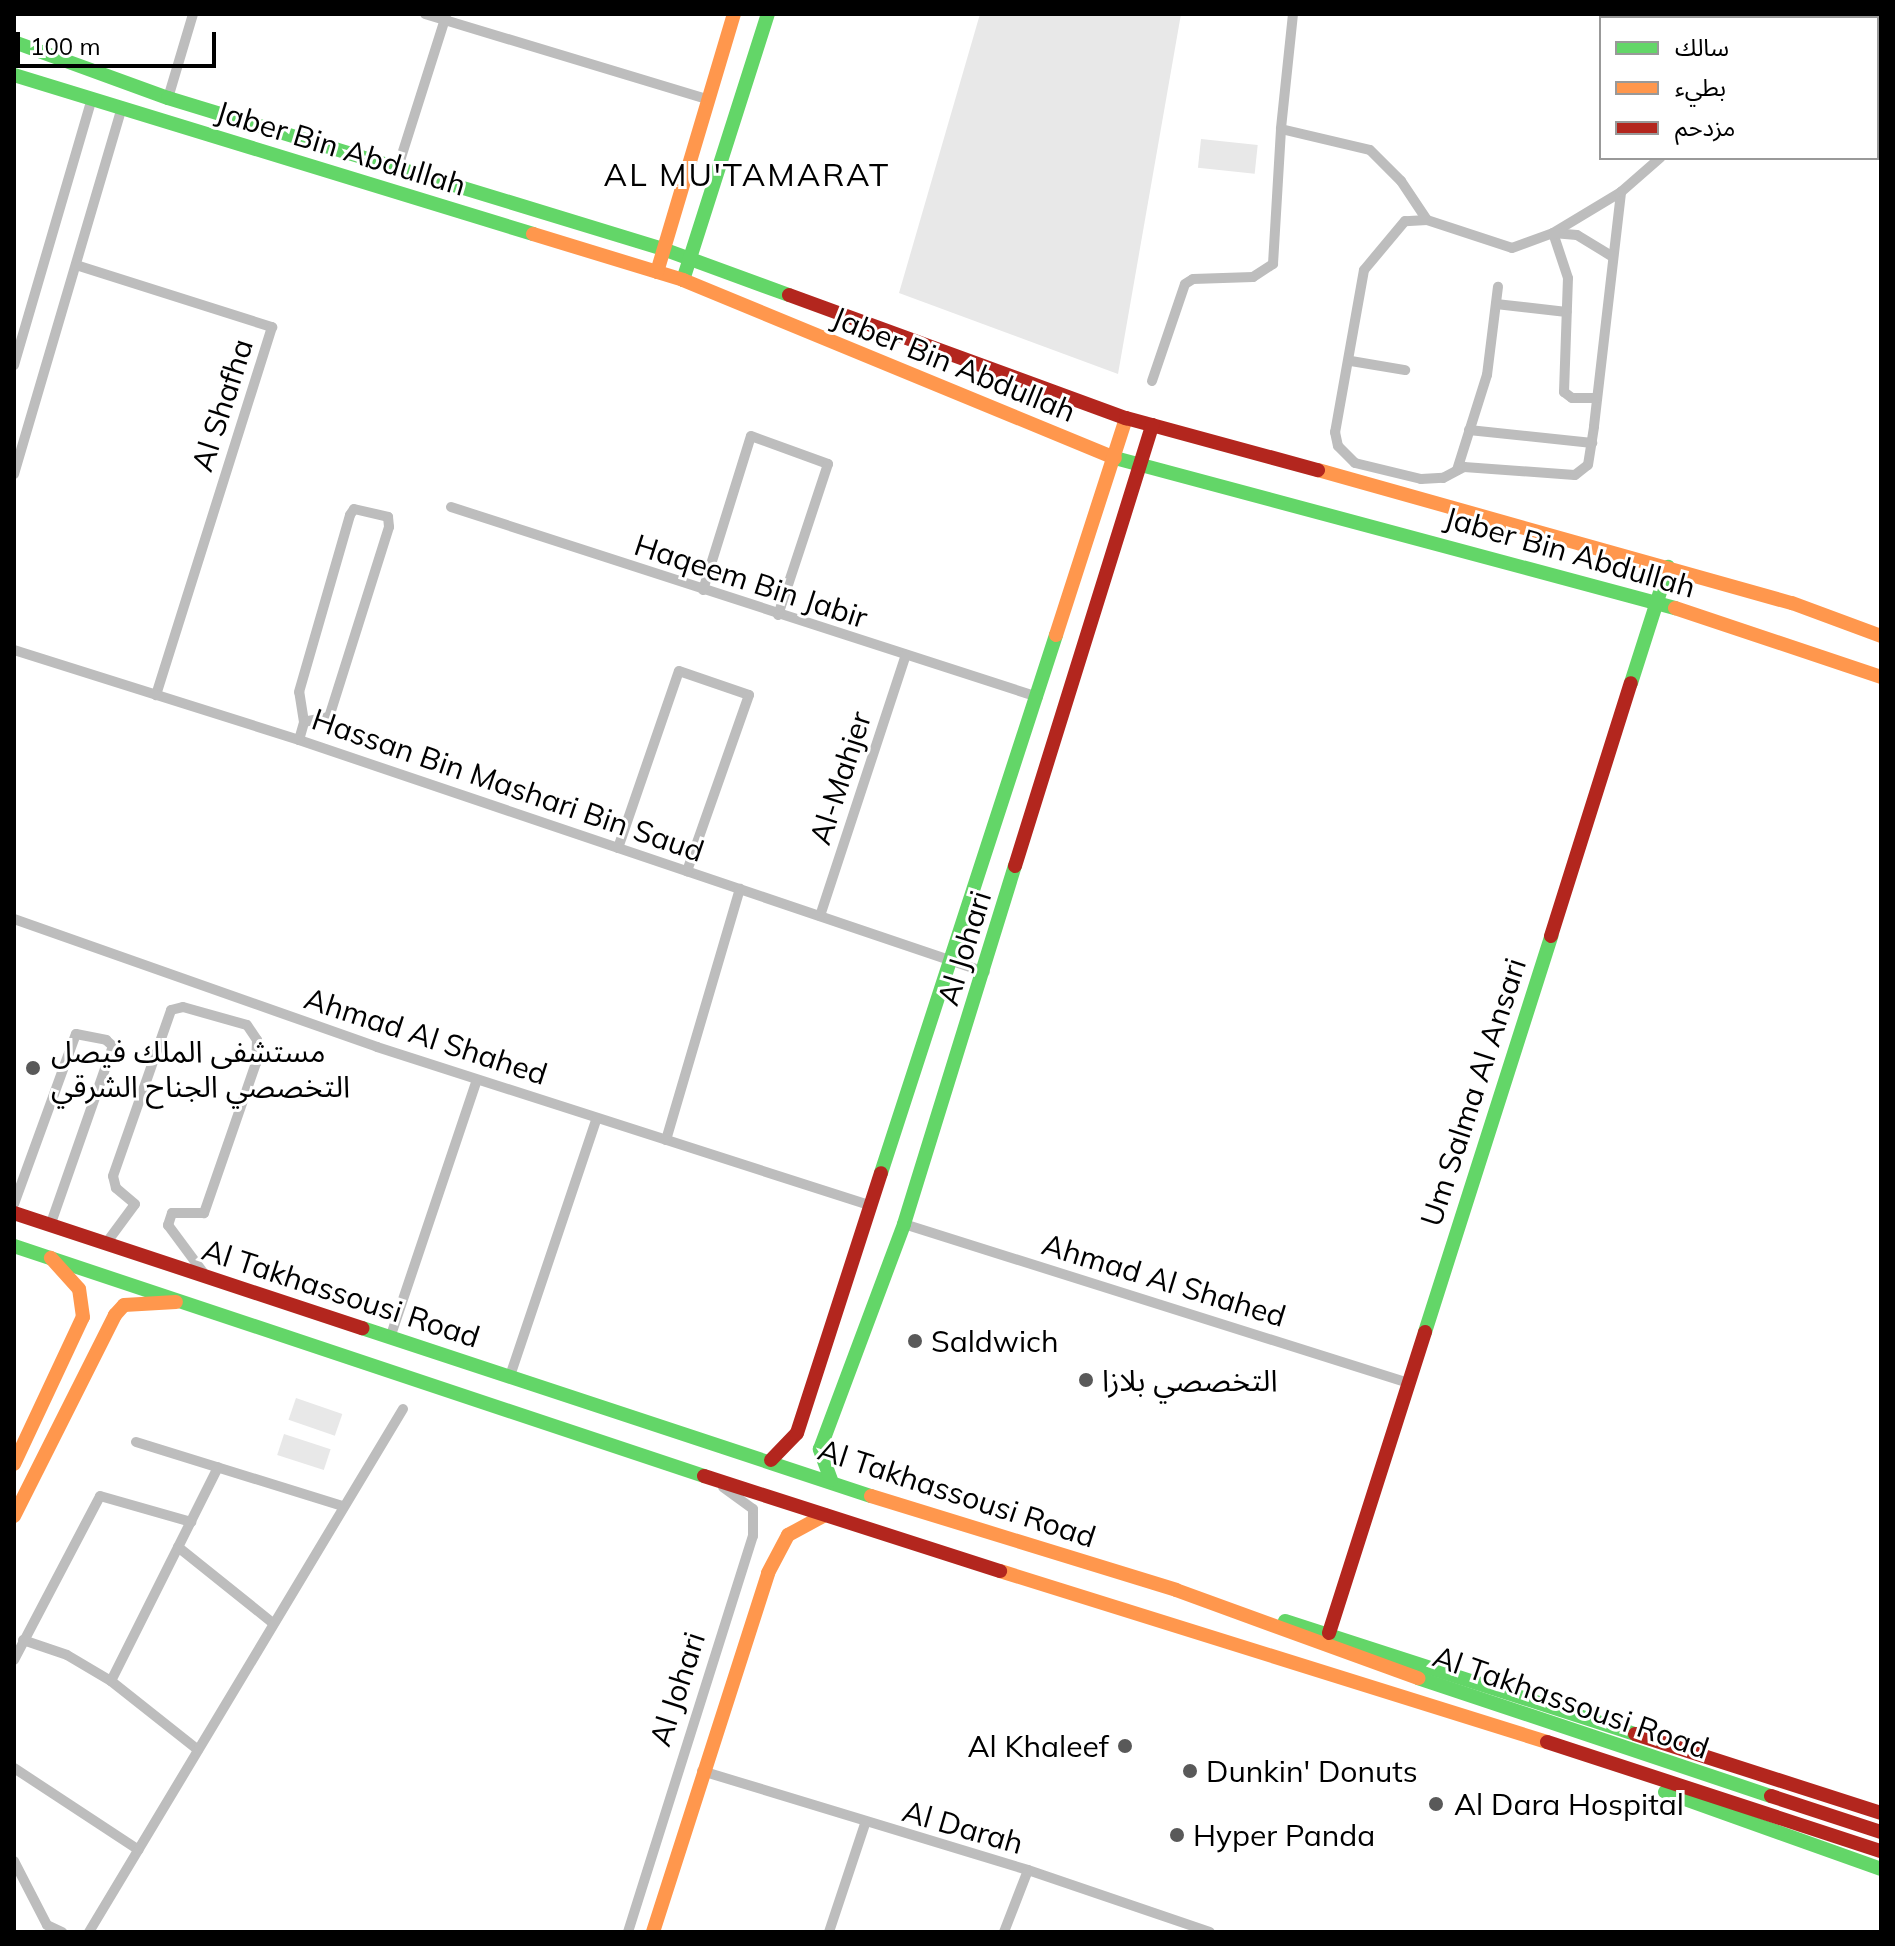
<!DOCTYPE html>
<meta charset="utf-8">
<style>
body{margin:0}
#map{position:relative;width:1895px;height:1946px;overflow:hidden;background:#fff;font-family:Mulish,"Noto Sans Arabic",sans-serif}
div>[style]{position:absolute}
.green>*{inset:0;background:#e8e8e8;transform-origin:0 0}
.street>*{height:10px;margin:-5px;padding:0 5px;transform-origin:5px;border-radius:5px;background:#bdbdbd}
.fast>*{height:14px;margin:-7px;padding:0 7px;transform-origin:7px;border-radius:7px;background:#63d668}
.slow>*{height:14px;margin:-7px;padding:0 7px;transform-origin:7px;border-radius:7px;background:#ff974d}
.jam>*{height:14px;margin:-7px;padding:0 7px;transform-origin:7px;border-radius:7px;background:#b3261e}
.dots>*{width:22px;height:22px;translate:-50% -50%;box-sizing:border-box;border:4px solid #fff;border-radius:50%}
span{translate:-50% -50%;white-space:nowrap;text-align:center;line-height:1.15;-webkit-text-stroke:6px #fff;paint-order:stroke}
.street-label{font-size:30px;color:#000}
.poi-label{font-size:30px;color:#000}
.left{translate:0 -50%;text-align:left}
.right{translate:-100% -50%;text-align:right}
.neighbourhood-label{font-size:32px;color:#000;letter-spacing:2px}
.frame{position:absolute;inset:0;border:16px solid #000;pointer-events:none}
.legend{position:absolute;left:1599px;top:16px;width:280px;height:144px;box-sizing:border-box;background:#fff;border:2px solid #999;margin:0;padding:10px 14px;list-style:none;font-size:24px;color:#000}
.legend li{display:flex;align-items:center;gap:16px;height:40px}
.legend b{width:40px;border:2px solid #999}
.scale{position:absolute;left:16px;top:32px;width:200px;height:36px;box-sizing:border-box;border:4px solid #000;border-top:0;padding-left:10px;font-size:24px;line-height:28px;white-space:nowrap;color:#000;-webkit-text-stroke:6px #fff;paint-order:stroke}
</style>
<div id="map">
<div class="green">
<div style="clip-path:polygon(980px 14px,1181px 14px,1118px 374px,899px 293px)"></div>
<div style="left:1201px;top:139px;width:57px;height:29px;rotate:6deg"></div>
<div style="left:296px;top:1398px;width:49px;height:23px;rotate:19deg"></div>
<div style="left:284px;top:1434px;width:49px;height:22px;rotate:18deg"></div>
</div>
<div class="street">
<div style="left:425px;top:14px;width:295px;rotate:16.8deg"></div>
<div style="left:1293px;top:14px;width:116px;rotate:96deg"></div>
<div style="left:1281px;top:129px;width:91px;rotate:13.3deg"></div>
<div style="left:1370px;top:150px;width:44px;rotate:45deg"></div>
<div style="left:1401px;top:181px;width:47px;rotate:56.3deg"></div>
<div style="left:1427px;top:220px;width:89px;rotate:18.2deg"></div>
<div style="left:1512px;top:248px;width:44px;rotate:-20.1deg"></div>
<div style="left:1553px;top:233px;width:79px;rotate:-31.1deg"></div>
<div style="left:1685px;top:18px;width:4px;rotate:-90deg"></div>
<div style="left:168px;top:98px;width:88px;rotate:-73.4deg"></div>
<div style="left:398px;top:167px;width:158px;rotate:-72.4deg"></div>
<div style="left:1427px;top:220px;width:22px;rotate:177deg"></div>
<div style="left:1405px;top:221px;width:64px;rotate:129.9deg"></div>
<div style="left:1364px;top:270px;width:165px;rotate:100.1deg"></div>
<div style="left:1335px;top:432px;width:14px;rotate:78deg"></div>
<div style="left:1338px;top:446px;width:24px;rotate:45deg"></div>
<div style="left:1355px;top:463px;width:68px;rotate:13.6deg"></div>
<div style="left:1421px;top:479px;width:22px;rotate:-3deg"></div>
<div style="left:1443px;top:478px;width:24px;rotate:-28deg"></div>
<div style="left:1464px;top:467px;width:111px;rotate:4.1deg"></div>
<div style="left:1575px;top:475px;width:16px;rotate:-38deg"></div>
<div style="left:1588px;top:465px;width:39px;rotate:-81deg"></div>
<div style="left:1594px;top:426px;width:236px;rotate:-83.4deg"></div>
<div style="left:1621px;top:192px;width:52px;rotate:-41.1deg"></div>
<div style="left:76px;top:265px;width:206px;rotate:17.6deg"></div>
<div style="left:272px;top:327px;width:386px;rotate:107.5deg"></div>
<div style="left:1496px;top:304px;width:71px;rotate:6.4deg"></div>
<div style="left:1351px;top:361px;width:55px;rotate:9.5deg"></div>
<div style="left:14px;top:365px;width:277px;rotate:-73.7deg"></div>
<div style="left:1152px;top:381px;width:102px;rotate:-71.2deg"></div>
<div style="left:1185px;top:284px;width:9px;rotate:-32deg"></div>
<div style="left:1193px;top:279px;width:60px;rotate:-1.9deg"></div>
<div style="left:1253px;top:277px;width:24px;rotate:-33deg"></div>
<div style="left:1273px;top:264px;width:135px;rotate:-86.6deg"></div>
<div style="left:1597px;top:398px;width:25px;rotate:180deg"></div>
<div style="left:1572px;top:398px;width:10px;rotate:-143deg"></div>
<div style="left:1564px;top:392px;width:114px;rotate:-88deg"></div>
<div style="left:1568px;top:278px;width:47px;rotate:-108.4deg"></div>
<div style="left:1553px;top:233px;width:24px;rotate:5deg"></div>
<div style="left:1577px;top:235px;width:42px;rotate:31.4deg"></div>
<div style="left:1469px;top:430px;width:124px;rotate:6deg"></div>
<div style="left:1457px;top:470px;width:100px;rotate:-72.5deg"></div>
<div style="left:1487px;top:375px;width:89px;rotate:-82.9deg"></div>
<div style="left:14px;top:474px;width:382px;rotate:-73.6deg"></div>
<div style="left:451px;top:507px;width:617px;rotate:17.94deg"></div>
<div style="left:703px;top:590px;width:161px;rotate:-72.7deg"></div>
<div style="left:751px;top:436px;width:82px;rotate:20deg"></div>
<div style="left:828px;top:464px;width:159px;rotate:108.3deg"></div>
<div style="left:14px;top:650px;width:299px;rotate:17.5deg"></div>
<div style="left:299px;top:740px;width:724px;rotate:18.69deg"></div>
<div style="left:299px;top:740px;width:19px;rotate:-74deg"></div>
<div style="left:304px;top:722px;width:30px;rotate:-99deg"></div>
<div style="left:299px;top:692px;width:184px;rotate:-73.9deg"></div>
<div style="left:350px;top:515px;width:7px;rotate:-56deg"></div>
<div style="left:354px;top:509px;width:35px;rotate:13deg"></div>
<div style="left:388px;top:517px;width:10px;rotate:84deg"></div>
<div style="left:389px;top:527px;width:199px;rotate:107.5deg"></div>
<div style="left:329px;top:717px;width:25px;rotate:169deg"></div>
<div style="left:618px;top:848px;width:187px;rotate:-71deg"></div>
<div style="left:679px;top:671px;width:74px;rotate:18.9deg"></div>
<div style="left:749px;top:695px;width:187px;rotate:109.4deg"></div>
<div style="left:820px;top:916px;width:275px;rotate:-71.8deg"></div>
<div style="left:14px;top:919px;width:385px;rotate:19.4deg"></div>
<div style="left:377px;top:1047px;width:520px;rotate:17.81deg"></div>
<div style="left:666px;top:1140px;width:262px;rotate:-73.6deg"></div>
<div style="left:14px;top:1204px;width:181px;rotate:-70deg"></div>
<div style="left:76px;top:1034px;width:31px;rotate:11deg"></div>
<div style="left:106px;top:1040px;width:9px;rotate:41deg"></div>
<div style="left:113px;top:1046px;width:191px;rotate:109.3deg"></div>
<div style="left:904px;top:1224px;width:529px;rotate:17.48deg"></div>
<div style="left:107px;top:1242px;width:47px;rotate:-53.6deg"></div>
<div style="left:135px;top:1204px;width:25px;rotate:-140deg"></div>
<div style="left:116px;top:1188px;width:12px;rotate:-104deg"></div>
<div style="left:113px;top:1176px;width:176px;rotate:-70.7deg"></div>
<div style="left:171px;top:1010px;width:12px;rotate:-14deg"></div>
<div style="left:183px;top:1007px;width:66px;rotate:15.7deg"></div>
<div style="left:247px;top:1025px;width:18px;rotate:56deg"></div>
<div style="left:257px;top:1040px;width:23px;rotate:92deg"></div>
<div style="left:256px;top:1063px;width:159px;rotate:109.1deg"></div>
<div style="left:204px;top:1213px;width:32px;rotate:180deg"></div>
<div style="left:172px;top:1213px;width:13px;rotate:108deg"></div>
<div style="left:168px;top:1225px;width:62px;rotate:53.5deg"></div>
<div style="left:391px;top:1335px;width:269px;rotate:-71.4deg"></div>
<div style="left:510px;top:1376px;width:272px;rotate:-71.4deg"></div>
<div style="left:136px;top:1442px;width:217px;rotate:17.2deg"></div>
<div style="left:178px;top:1547px;width:122px;rotate:38.7deg"></div>
<div style="left:23px;top:1640px;width:46px;rotate:18.8deg"></div>
<div style="left:67px;top:1655px;width:51px;rotate:30.6deg"></div>
<div style="left:111px;top:1681px;width:111px;rotate:38.4deg"></div>
<div style="left:14px;top:1660px;width:185px;rotate:-62.3deg"></div>
<div style="left:100px;top:1496px;width:95px;rotate:15.9deg"></div>
<div style="left:111px;top:1681px;width:239px;rotate:-63.4deg"></div>
<div style="left:14px;top:1768px;width:149px;rotate:33.3deg"></div>
<div style="left:702px;top:1771px;width:341px;rotate:16.9deg"></div>
<div style="left:1028px;top:1870px;width:192px;rotate:18.8deg"></div>
<div style="left:14px;top:1861px;width:72px;rotate:62.7deg"></div>
<div style="left:47px;top:1925px;width:17px;rotate:25deg"></div>
<div style="left:89px;top:1932px;width:610px;rotate:-59.02deg"></div>
<div style="left:628px;top:1932px;width:415px;rotate:-72.5deg"></div>
<div style="left:753px;top:1536px;width:27px;rotate:-90deg"></div>
<div style="left:753px;top:1509px;width:37px;rotate:-144deg"></div>
<div style="left:829px;top:1932px;width:114px;rotate:-71.6deg"></div>
<div style="left:1004px;top:1932px;width:66px;rotate:-68.8deg"></div>
</div>
<div class="fast">
<div style="left:14px;top:42px;width:164px;rotate:20deg"></div>
<div style="left:168px;top:98px;width:518px;rotate:16.96deg"></div>
<div style="left:663px;top:249px;width:134px;rotate:20.1deg"></div>
<div style="left:14px;top:75px;width:543px;rotate:17.03deg"></div>
<div style="left:683px;top:280px;width:279px;rotate:-72.3deg"></div>
<div style="left:1115px;top:458px;width:580px;rotate:15deg"></div>
<div style="left:1631px;top:683px;width:122px;rotate:-72.3deg"></div>
<div style="left:881px;top:1173px;width:566px;rotate:-71.98deg"></div>
<div style="left:14px;top:1246px;width:727px;rotate:18.43deg"></div>
<div style="left:362px;top:1328px;width:536px;rotate:18.27deg"></div>
<div style="left:1425px;top:1332px;width:416px;rotate:-72.3deg"></div>
<div style="left:831px;top:1480px;width:33px;rotate:-110deg"></div>
<div style="left:820px;top:1449px;width:240px;rotate:-69.5deg"></div>
<div style="left:904px;top:1224px;width:375px;rotate:-72.8deg"></div>
<div style="left:1285px;top:1621px;width:368px;rotate:17.9deg"></div>
<div style="left:1418px;top:1678px;width:372px;rotate:18.5deg"></div>
<div style="left:1665px;top:1792px;width:229px;rotate:19.6deg"></div>
</div>
<div class="slow">
<div style="left:533px;top:234px;width:157px;rotate:17deg"></div>
<div style="left:683px;top:280px;width:467px;rotate:22.4deg"></div>
<div style="left:657px;top:272px;width:269px;rotate:-73.4deg"></div>
<div style="left:1318px;top:470px;width:492px;rotate:15.7deg"></div>
<div style="left:1792px;top:603px;width:95px;rotate:20.3deg"></div>
<div style="left:1675px;top:608px;width:217px;rotate:18.5deg"></div>
<div style="left:1056px;top:635px;width:228px;rotate:-72.1deg"></div>
<div style="left:14px;top:1464px;width:162px;rotate:-64.9deg"></div>
<div style="left:83px;top:1317px;width:28px;rotate:-98deg"></div>
<div style="left:79px;top:1289px;width:42px;rotate:-132.1deg"></div>
<div style="left:871px;top:1496px;width:319px;rotate:17.1deg"></div>
<div style="left:1176px;top:1590px;width:258px;rotate:20deg"></div>
<div style="left:14px;top:1516px;width:225px;rotate:-63.3deg"></div>
<div style="left:115px;top:1315px;width:13px;rotate:-48deg"></div>
<div style="left:124px;top:1305px;width:52px;rotate:-3.3deg"></div>
<div style="left:1000px;top:1571px;width:573px;rotate:17.36deg"></div>
<div style="left:653px;top:1932px;width:377px;rotate:-72.2deg"></div>
<div style="left:768px;top:1573px;width:43px;rotate:-62.2deg"></div>
<div style="left:788px;top:1535px;width:42px;rotate:-28.4deg"></div>
</div>
<div class="jam">
<div style="left:789px;top:295px;width:359px;rotate:20.1deg"></div>
<div style="left:1126px;top:418px;width:199px;rotate:15.2deg"></div>
<div style="left:1015px;top:866px;width:462px;rotate:-72.7deg"></div>
<div style="left:1551px;top:936px;width:265px;rotate:-72.5deg"></div>
<div style="left:14px;top:1213px;width:367px;rotate:18.3deg"></div>
<div style="left:771px;top:1460px;width:37px;rotate:-46deg"></div>
<div style="left:797px;top:1433px;width:273px;rotate:-72.1deg"></div>
<div style="left:704px;top:1476px;width:311px;rotate:17.8deg"></div>
<div style="left:1329px;top:1633px;width:316px;rotate:-72.3deg"></div>
<div style="left:1635px;top:1734px;width:258px;rotate:17.8deg"></div>
<div style="left:1547px;top:1742px;width:351px;rotate:18.1deg"></div>
<div style="left:1771px;top:1796px;width:116px;rotate:18.1deg"></div>
</div>
<div class="dots">
<div style="left:33px;top:1068px;background:#595959"></div>
<div style="left:915px;top:1341px;background:#595959"></div>
<div style="left:1086px;top:1380px;background:#595959"></div>
<div style="left:1125px;top:1746px;background:#595959"></div>
<div style="left:1190px;top:1771px;background:#595959"></div>
<div style="left:1436px;top:1804px;background:#595959"></div>
<div style="left:1177px;top:1835px;background:#595959"></div>
</div>
<div class="street-label">
<span style="left:341px;top:148px;rotate:17deg">Jaber Bin Abdullah</span>
<span style="left:954px;top:364px;rotate:22deg">Jaber Bin Abdullah</span>
<span style="left:222px;top:405px;rotate:-72deg">Al Shafha</span>
<span style="left:1570px;top:552px;rotate:16deg">Jaber Bin Abdullah</span>
<span style="left:751px;top:581px;rotate:18deg">Haqeem Bin Jabir</span>
<span style="left:840px;top:778px;rotate:-72deg">Al-Mahjer</span>
<span style="left:508px;top:785px;rotate:19deg">Hassan Bin Mashari Bin Saud</span>
<span style="left:964px;top:948px;rotate:-73deg">Al Johari</span>
<span style="left:426px;top:1036px;rotate:18deg">Ahmad Al Shahed</span>
<span style="left:1473px;top:1092px;rotate:-72deg">Um Salma Al Ansari</span>
<span style="left:1164px;top:1280px;rotate:17deg">Ahmad Al Shahed</span>
<span style="left:341px;top:1293px;rotate:18deg">Al Takhassousi Road</span>
<span style="left:957px;top:1493px;rotate:18deg">Al Takhassousi Road</span>
<span style="left:677px;top:1689px;rotate:-72deg">Al Johari</span>
<span style="left:1571px;top:1702px;rotate:19deg">Al Takhassousi Road</span>
<span style="left:963px;top:1827px;rotate:16deg">Al Darah</span>
</div>
<div class="poi-label">
<span class="left" style="left:51px;top:1068px">مستشفى الملك فيصل<br>التخصصي الجناح الشرقي</span>
<span class="left" style="left:931px;top:1341px">Saldwich</span>
<span class="left" style="left:1102px;top:1380px">التخصصي بلازا</span>
<span class="right" style="left:1109px;top:1746px">Al Khaleef</span>
<span class="left" style="left:1206px;top:1771px">Dunkin' Donuts</span>
<span class="left" style="left:1454px;top:1804px">Al Dara Hospital</span>
<span class="left" style="left:1193px;top:1835px">Hyper Panda</span>
</div>
<div class="neighbourhood-label">
<span style="left:747px;top:174px">AL MU'TAMARAT</span>
</div>
<div class="frame"></div>
<ul class="legend">
<li><b style="height:10px;background:#63d668"></b>سالك</li>
<li><b style="height:10px;background:#ff974d"></b>بطيء</li>
<li><b style="height:10px;background:#b3261e"></b>مزدحم</li>
</ul>
<div class="scale">100 m</div>
</div>
